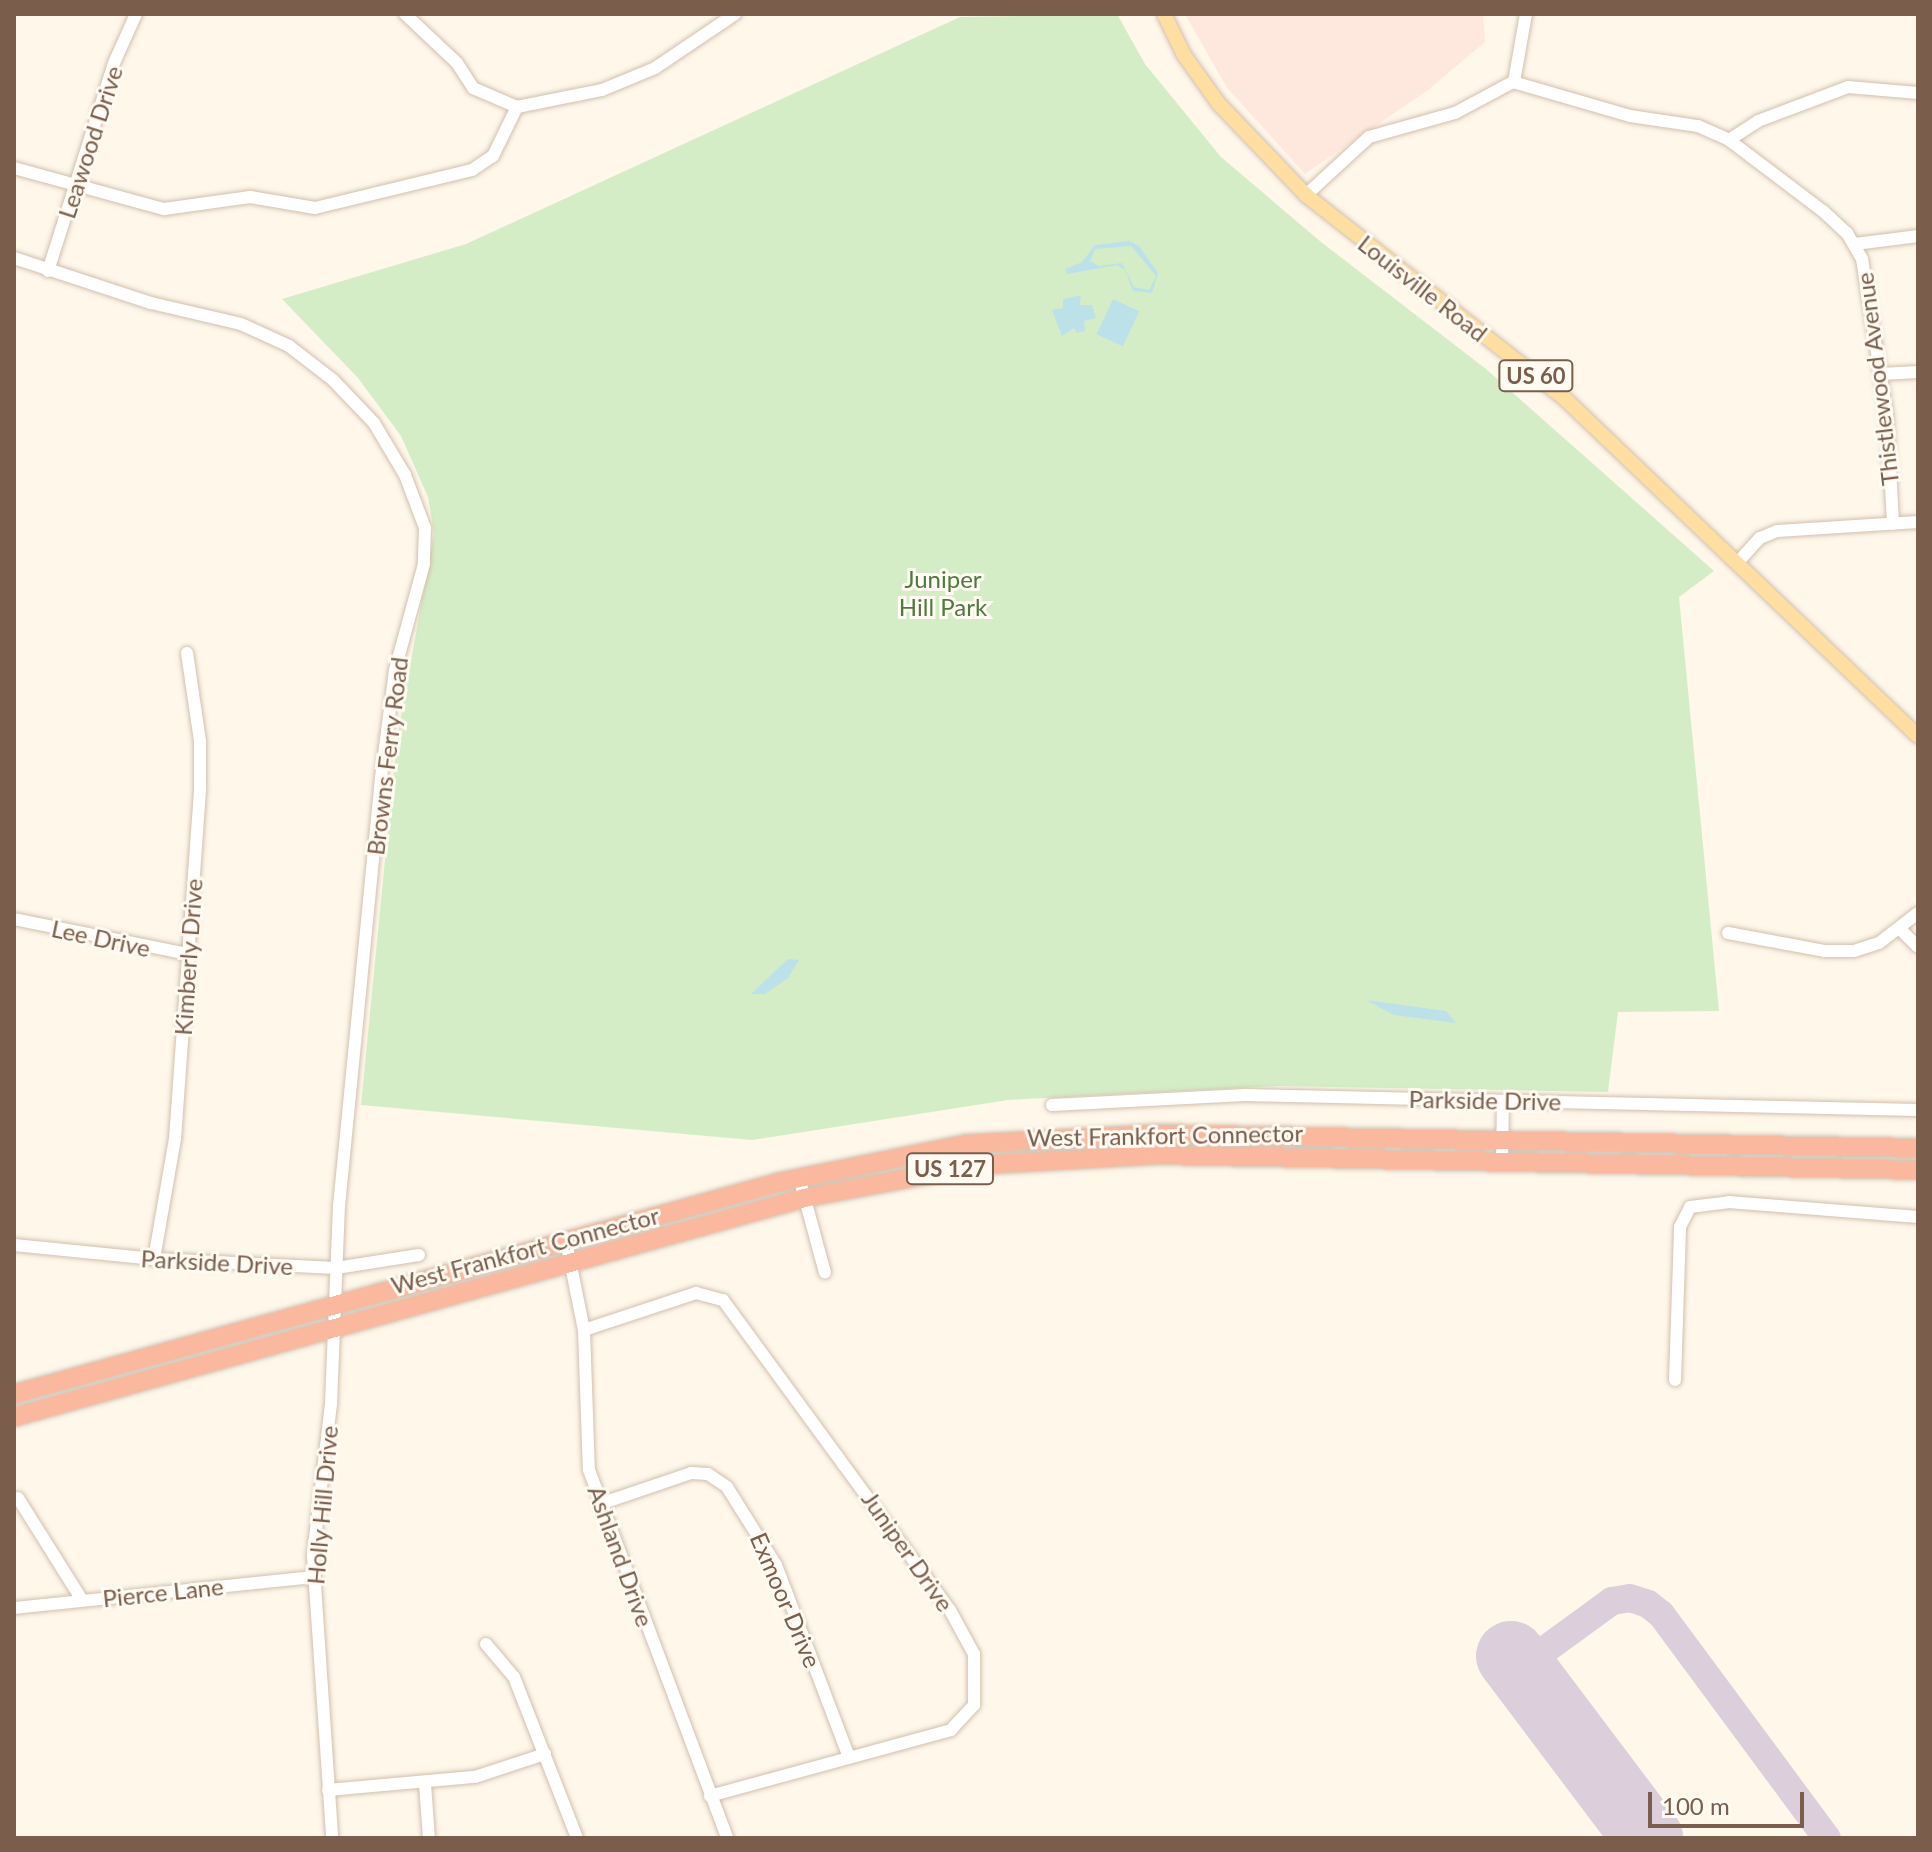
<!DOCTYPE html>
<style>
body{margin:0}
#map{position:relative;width:1932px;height:1852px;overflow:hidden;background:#fef7ea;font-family:Lato,sans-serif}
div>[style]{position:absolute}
.commercial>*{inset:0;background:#fee8de}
.green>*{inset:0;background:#d5edc7}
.water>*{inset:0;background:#bde1e9;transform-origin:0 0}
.taxiway>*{height:28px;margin:-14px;padding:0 14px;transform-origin:14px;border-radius:14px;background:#dcceda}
.runway>*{height:70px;margin:-35px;padding:0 35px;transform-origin:35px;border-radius:35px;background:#dcceda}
.roads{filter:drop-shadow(0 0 2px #d2bfae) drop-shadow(0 0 2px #d2bfae)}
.minor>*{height:12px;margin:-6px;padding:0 6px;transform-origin:6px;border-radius:6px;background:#fff}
.major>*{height:14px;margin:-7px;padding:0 7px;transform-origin:7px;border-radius:7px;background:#fedea1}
.highway>*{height:18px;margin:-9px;padding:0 9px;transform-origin:9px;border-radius:9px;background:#fab99f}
span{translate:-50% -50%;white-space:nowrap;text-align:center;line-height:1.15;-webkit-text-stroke:6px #fffaf2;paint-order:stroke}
.shield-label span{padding:2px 6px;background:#fffaf2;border:2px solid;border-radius:6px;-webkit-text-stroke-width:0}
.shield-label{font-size:22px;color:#7b5d4b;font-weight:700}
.street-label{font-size:24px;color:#7b5d4b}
.park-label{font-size:24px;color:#4f7a3f}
.frame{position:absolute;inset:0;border:16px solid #7b5d4b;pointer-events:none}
.scale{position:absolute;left:1648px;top:1792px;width:156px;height:36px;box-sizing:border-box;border:4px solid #7b5d4b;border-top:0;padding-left:10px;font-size:24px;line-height:28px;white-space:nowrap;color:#7b5d4b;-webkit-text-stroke:6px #fffaf2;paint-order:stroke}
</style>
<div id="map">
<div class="commercial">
<div style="clip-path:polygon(1185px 14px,1483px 14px,1485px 42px,1428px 90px,1305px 174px,1227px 88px)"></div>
</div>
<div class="green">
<div style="clip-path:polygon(1117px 14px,1145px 64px,1221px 157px,1321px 242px,1486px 369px,1714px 571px,1679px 597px,1719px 1011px,1618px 1012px,1608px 1092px,1279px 1086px,1008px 1100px,752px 1140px,361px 1105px,397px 738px,434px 533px,428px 497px,401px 436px,358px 378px,282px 299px,466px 244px,960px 17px)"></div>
</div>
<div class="water">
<div style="clip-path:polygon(evenodd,1129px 241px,1139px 246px,1158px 273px,1152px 293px,1133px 291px,1125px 270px,1117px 265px,1067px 274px,1065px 269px,1082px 262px,1095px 245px,1129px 241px,1131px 246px,1156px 276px,1149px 290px,1134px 287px,1122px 263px,1099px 266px,1090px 261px,1095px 249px,1131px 246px)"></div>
<div style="clip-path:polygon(1081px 295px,1080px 305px,1092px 305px,1096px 318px,1084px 321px,1085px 331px,1077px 333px,1074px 328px,1062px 336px,1052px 310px,1063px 308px,1063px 299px)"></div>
<div style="left:1113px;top:299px;width:29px;height:39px;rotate:25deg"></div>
<div style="clip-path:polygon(788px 959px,799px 960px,788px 978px,765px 994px,751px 994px)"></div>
<div style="clip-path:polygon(1366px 1000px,1446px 1011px,1456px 1023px,1394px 1015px)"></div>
</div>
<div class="taxiway">
<div style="left:1520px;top:1668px;width:114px;rotate:-36.1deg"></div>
<div style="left:1612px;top:1601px;width:18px;rotate:-9deg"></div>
<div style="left:1630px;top:1598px;width:19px;rotate:18deg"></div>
<div style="left:1648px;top:1604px;width:16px;rotate:38deg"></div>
<div style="left:1661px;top:1614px;width:279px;rotate:53.5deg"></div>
</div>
<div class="runway">
<div style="left:1511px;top:1656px;width:228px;rotate:53deg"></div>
</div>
<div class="roads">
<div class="minor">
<div style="left:405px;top:14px;width:71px;rotate:43.3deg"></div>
<div style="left:457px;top:63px;width:30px;rotate:57deg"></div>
<div style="left:473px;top:88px;width:48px;rotate:23.4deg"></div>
<div style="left:517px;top:107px;width:87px;rotate:-11.3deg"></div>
<div style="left:602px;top:90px;width:57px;rotate:-22.5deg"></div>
<div style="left:655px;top:68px;width:97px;rotate:-34deg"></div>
<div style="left:1514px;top:82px;width:69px;rotate:-80deg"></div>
<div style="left:1729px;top:140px;width:35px;rotate:-33deg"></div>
<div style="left:1758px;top:121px;width:96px;rotate:-20.7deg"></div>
<div style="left:1848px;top:87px;width:70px;rotate:4.9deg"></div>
<div style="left:14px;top:168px;width:156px;rotate:15.3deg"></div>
<div style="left:164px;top:209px;width:87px;rotate:-7.9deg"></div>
<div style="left:250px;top:197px;width:66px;rotate:9.6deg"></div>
<div style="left:315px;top:208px;width:162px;rotate:-13.6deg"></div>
<div style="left:472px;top:170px;width:25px;rotate:-34deg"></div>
<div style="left:493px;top:156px;width:55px;rotate:-63.9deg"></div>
<div style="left:1306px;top:195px;width:86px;rotate:-42.6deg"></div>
<div style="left:1369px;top:137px;width:89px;rotate:-15.6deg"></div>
<div style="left:1455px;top:113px;width:66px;rotate:-28.1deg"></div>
<div style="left:1513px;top:82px;width:122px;rotate:16.2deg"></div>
<div style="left:1630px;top:116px;width:69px;rotate:8.4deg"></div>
<div style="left:1698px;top:126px;width:34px;rotate:24deg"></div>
<div style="left:1729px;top:140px;width:118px;rotate:37.1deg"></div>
<div style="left:1823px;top:211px;width:33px;rotate:43deg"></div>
<div style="left:1847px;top:233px;width:30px;rotate:60deg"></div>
<div style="left:1862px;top:259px;width:158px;rotate:80.9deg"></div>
<div style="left:1887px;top:415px;width:109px;rotate:86.8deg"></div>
<div style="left:1855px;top:244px;width:64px;rotate:-7.2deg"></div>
<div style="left:14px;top:258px;width:144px;rotate:18.2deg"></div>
<div style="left:151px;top:303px;width:92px;rotate:13.1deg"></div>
<div style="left:241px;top:324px;width:53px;rotate:24.6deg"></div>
<div style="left:289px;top:346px;width:56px;rotate:37.7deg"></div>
<div style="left:333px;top:380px;width:59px;rotate:46.4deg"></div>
<div style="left:374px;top:423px;width:61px;rotate:59.2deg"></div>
<div style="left:405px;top:475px;width:57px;rotate:69.3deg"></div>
<div style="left:425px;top:528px;width:36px;rotate:92deg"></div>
<div style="left:424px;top:564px;width:110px;rotate:105.3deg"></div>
<div style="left:395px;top:670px;width:109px;rotate:97.4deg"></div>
<div style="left:381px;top:778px;width:429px;rotate:95.6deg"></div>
<div style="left:339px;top:1205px;width:199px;rotate:92.3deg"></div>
<div style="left:331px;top:1404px;width:153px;rotate:96.8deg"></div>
<div style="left:313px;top:1556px;width:283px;rotate:86.1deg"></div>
<div style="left:48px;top:271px;width:218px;rotate:-72.4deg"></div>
<div style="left:114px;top:63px;width:54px;rotate:-65.8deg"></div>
<div style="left:1881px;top:374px;width:37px;rotate:-3deg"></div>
<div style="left:1739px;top:561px;width:31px;rotate:-48deg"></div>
<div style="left:1760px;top:538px;width:18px;rotate:-22deg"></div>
<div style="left:1777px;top:531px;width:141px;rotate:-3.7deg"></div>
<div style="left:14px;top:919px;width:177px;rotate:11.4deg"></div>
<div style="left:1900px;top:929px;width:25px;rotate:45deg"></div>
<div style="left:1728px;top:933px;width:99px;rotate:10.5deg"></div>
<div style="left:1825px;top:951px;width:29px"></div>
<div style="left:1854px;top:951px;width:26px;rotate:-18deg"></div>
<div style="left:1879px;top:943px;width:49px;rotate:-37.6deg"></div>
<div style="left:1052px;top:1105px;width:193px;rotate:-3deg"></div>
<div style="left:1245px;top:1095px;width:673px;rotate:1.28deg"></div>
<div style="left:1502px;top:1162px;width:61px;rotate:-89.1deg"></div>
<div style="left:799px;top:1177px;width:99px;rotate:74.8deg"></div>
<div style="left:566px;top:1241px;width:91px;rotate:78.6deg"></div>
<div style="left:584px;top:1330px;width:140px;rotate:88deg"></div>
<div style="left:589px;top:1470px;width:393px;rotate:69.4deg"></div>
<div style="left:14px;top:1245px;width:141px;rotate:5.7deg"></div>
<div style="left:154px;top:1259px;width:182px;rotate:2.8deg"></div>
<div style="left:336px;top:1268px;width:84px;rotate:-8.9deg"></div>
<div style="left:154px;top:1259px;width:122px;rotate:-80.1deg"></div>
<div style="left:175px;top:1139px;width:354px;rotate:-85.9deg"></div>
<div style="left:200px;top:786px;width:45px;rotate:-90deg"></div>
<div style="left:200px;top:741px;width:89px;rotate:-98.4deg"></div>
<div style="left:584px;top:1330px;width:118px;rotate:-18.3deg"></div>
<div style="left:696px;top:1293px;width:28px;rotate:15deg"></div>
<div style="left:723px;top:1300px;width:386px;rotate:53.8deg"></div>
<div style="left:951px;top:1612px;width:48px;rotate:61.3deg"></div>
<div style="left:974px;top:1654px;width:51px;rotate:90deg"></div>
<div style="left:974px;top:1705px;width:34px;rotate:133deg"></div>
<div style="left:951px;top:1730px;width:250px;rotate:164.7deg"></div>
<div style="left:1675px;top:1380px;width:153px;rotate:-88.1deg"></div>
<div style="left:1680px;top:1227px;width:22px;rotate:-63deg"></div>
<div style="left:1690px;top:1207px;width:38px;rotate:-7deg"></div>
<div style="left:1728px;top:1202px;width:191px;rotate:4.5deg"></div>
<div style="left:18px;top:1498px;width:120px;rotate:57.9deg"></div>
<div style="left:600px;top:1504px;width:96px;rotate:-18.8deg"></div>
<div style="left:691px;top:1473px;width:17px;rotate:3deg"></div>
<div style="left:708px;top:1474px;width:23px;rotate:34deg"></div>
<div style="left:727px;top:1487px;width:92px;rotate:57.9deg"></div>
<div style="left:776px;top:1565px;width:205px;rotate:69.2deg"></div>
<div style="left:14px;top:1608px;width:300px;rotate:-5.9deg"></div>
<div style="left:486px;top:1644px;width:43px;rotate:49.7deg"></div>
<div style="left:514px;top:1677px;width:173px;rotate:68.6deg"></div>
<div style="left:425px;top:1784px;width:54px;rotate:85.8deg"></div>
<div style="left:328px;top:1790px;width:148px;rotate:-5.1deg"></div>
<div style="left:475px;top:1777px;width:74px;rotate:-18.2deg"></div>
</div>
<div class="major">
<div style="left:1164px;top:14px;width:46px;rotate:64deg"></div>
<div style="left:1184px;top:55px;width:60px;rotate:54.5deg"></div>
<div style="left:1219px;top:104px;width:126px;rotate:46.3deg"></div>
<div style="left:1306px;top:195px;width:327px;rotate:38.2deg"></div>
<div style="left:1563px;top:397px;width:491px;rotate:43.7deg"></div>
</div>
<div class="highway">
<div style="left:14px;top:1394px;width:795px;rotate:-15.47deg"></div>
<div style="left:780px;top:1182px;width:190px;rotate:-11.5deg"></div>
<div style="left:966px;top:1144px;width:190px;rotate:-3deg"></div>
<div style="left:1156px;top:1134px;width:762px;rotate:1.05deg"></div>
<div style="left:14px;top:1417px;width:820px;rotate:-15.49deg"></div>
<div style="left:804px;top:1198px;width:178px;rotate:-10.7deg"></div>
<div style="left:979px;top:1165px;width:177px;rotate:-3.2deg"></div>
<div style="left:1156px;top:1155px;width:762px;rotate:1.13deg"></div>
</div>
</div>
<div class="shield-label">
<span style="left:1536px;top:376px">US 60</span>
<span style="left:950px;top:1169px">US 127</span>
</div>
<div class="street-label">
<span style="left:90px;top:142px;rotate:-72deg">Leawood Drive</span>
<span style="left:1423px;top:288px;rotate:38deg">Louisville Road</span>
<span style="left:1877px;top:379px;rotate:-97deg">Thistlewood Avenue</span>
<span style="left:387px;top:756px;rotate:-83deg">Browns Ferry Road</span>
<span style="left:101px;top:938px;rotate:12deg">Lee Drive</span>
<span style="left:188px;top:957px;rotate:-86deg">Kimberly Drive</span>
<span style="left:1485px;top:1100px;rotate:1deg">Parkside Drive</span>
<span style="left:1165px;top:1135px;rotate:-1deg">West Frankfort Connector</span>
<span style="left:525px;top:1250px;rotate:-15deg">West Frankfort Connector</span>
<span style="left:217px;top:1262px;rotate:3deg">Parkside Drive</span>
<span style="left:322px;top:1505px;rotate:-85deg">Holly Hill Drive</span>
<span style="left:908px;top:1551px;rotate:55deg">Juniper Drive</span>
<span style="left:621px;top:1556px;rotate:70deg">Ashland Drive</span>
<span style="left:163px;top:1592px;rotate:-6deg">Pierce Lane</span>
<span style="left:786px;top:1600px;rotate:67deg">Exmoor Drive</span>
</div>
<div class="park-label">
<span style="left:943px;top:593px">Juniper<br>Hill Park</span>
</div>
<div class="frame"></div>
<div class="scale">100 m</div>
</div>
